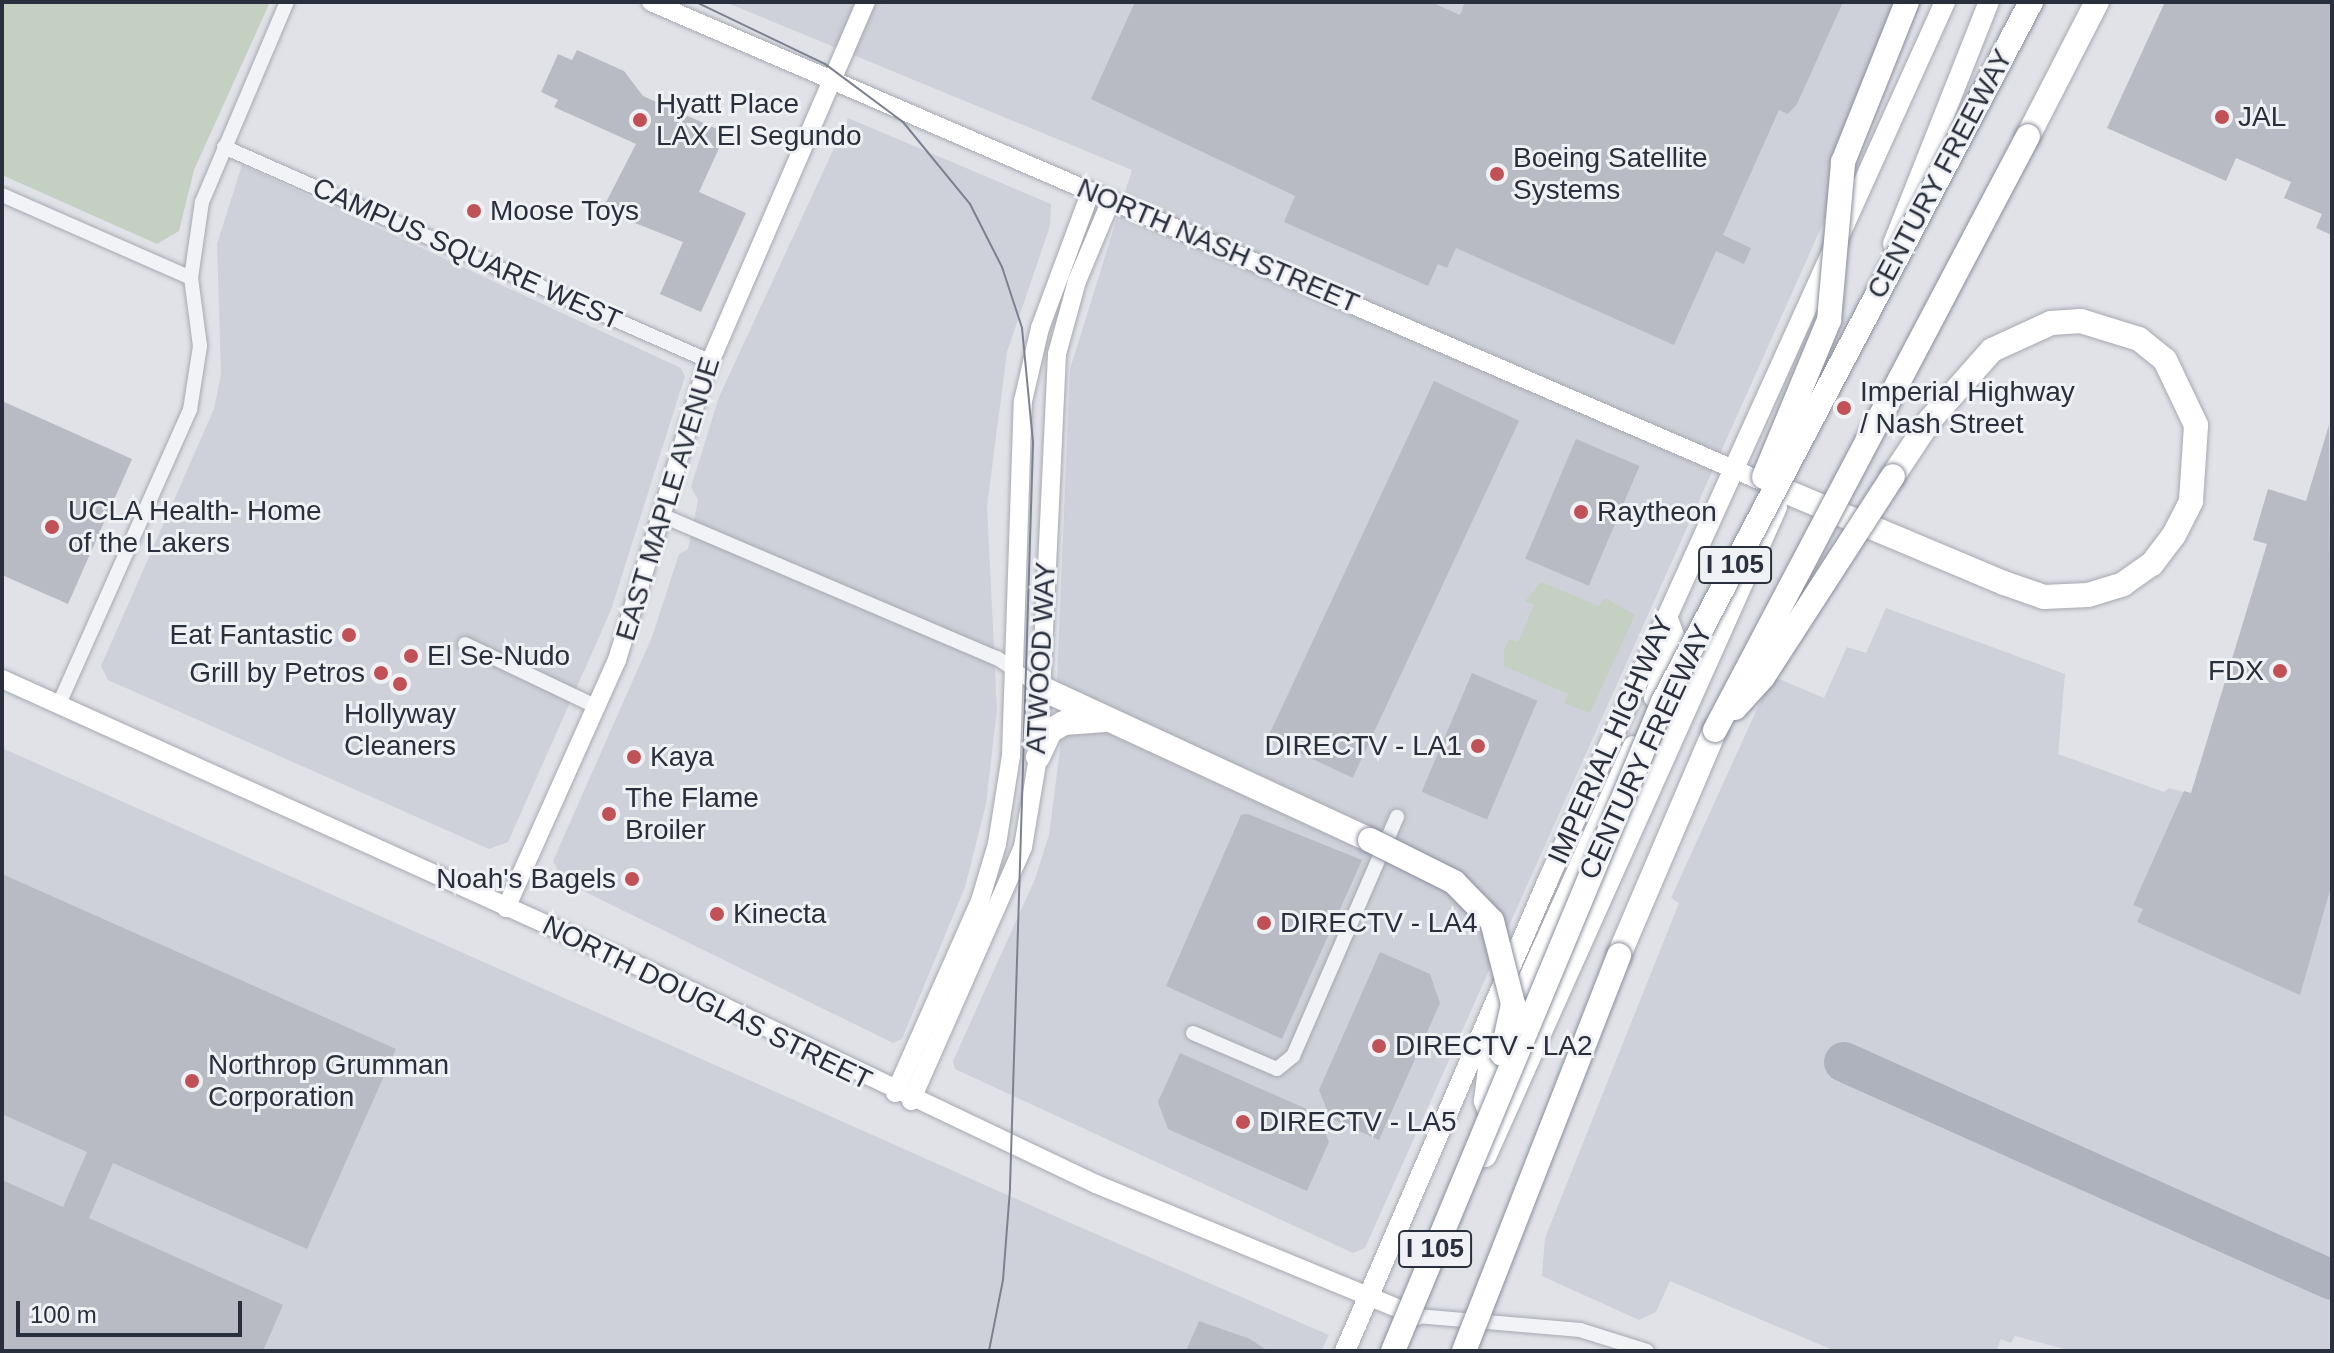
<!DOCTYPE html>
<style>
body{margin:0}
#map{position:relative;width:2334px;height:1353px;overflow:hidden;background:#e0e2e8;font-family:Arial,sans-serif}
div>[style]{position:absolute}
.built>*{inset:0;background:#ced1d9}
.green>*{inset:0;background:#c4d1c2}
.taxiway>*{height:40px;margin:-20px;padding:0 20px;transform-origin:20px;border-radius:20px;background:#aeb2bc}
.building>*{inset:0;background:#b8bbc4;transform-origin:0 0}
.roads{filter:drop-shadow(0 0 2px #a6a9b1) drop-shadow(0 0 2px #a6a9b1)}
.street>*{height:14px;margin:-7px;padding:0 7px;transform-origin:7px;border-radius:7px;background:#f2f3f6}
.secondary>*{height:18px;margin:-9px;padding:0 9px;transform-origin:9px;border-radius:9px;background:#fff}
.primary>*{height:20px;margin:-10px;padding:0 10px;transform-origin:10px;border-radius:10px;background:#fff}
.highway>*{height:24px;margin:-12px;padding:0 12px;transform-origin:12px;border-radius:12px;background:#fff}
.tram>*{height:2px;margin:-1px;padding:0 1px;transform-origin:1px;border-radius:1px;background:#7b8190}
.bridges{filter:drop-shadow(0 0 2px #898f9d) drop-shadow(0 0 2px #898f9d)}
.highway-bridge>*{height:24px;margin:-12px;padding:0 12px;transform-origin:12px;border-radius:12px;background:#fff}
.dots>*{width:22px;height:22px;translate:-50% -50%;box-sizing:border-box;border:4px solid #eff1f5;border-radius:50%}
span{translate:-50% -50%;white-space:nowrap;text-align:center;line-height:1.15;-webkit-text-stroke:6px #eff1f5;paint-order:stroke}
.shield-label span{padding:2px 6px;background:#eff1f5;border:2px solid;border-radius:6px;-webkit-text-stroke-width:0}
.shield-label{font-size:26px;color:#2a2f3d;font-weight:700}
.poi-label{font-size:28px;color:#2a2f3d}
.left{translate:0 -50%;text-align:left}
.right{translate:-100% -50%;text-align:right}
.street-label{font-size:28px;color:#2a2f3d}
.frame{position:absolute;inset:0;border:4px solid #2a2f3d;pointer-events:none}
.scale{position:absolute;left:16px;top:1301px;width:226px;height:36px;box-sizing:border-box;border:4px solid #2a2f3d;border-top:0;padding-left:10px;font-size:24px;line-height:28px;white-space:nowrap;color:#2a2f3d;-webkit-text-stroke:6px #eff1f5;paint-order:stroke}
</style>
<div id="map">
<div class="built">
<div style="clip-path:polygon(725px 2px,1922px 2px,1365px 1248px,1353px 1253px,955px 1069px,953px 1061px,1035px 879px,1049px 835px,1060px 750px,1057px 680px,1070px 369px,1132px 170px)"></div>
<div style="clip-path:polygon(848px 118px,1051px 204px,1050px 226px,1007px 352px,987px 506px,997px 709px,986px 804px,965px 887px,902px 1039px,893px 1043px,563px 881px,553px 861px,652px 637px,679px 554px,688px 549px,698px 500px,691px 487px,719px 397px)"></div>
<div style="clip-path:polygon(242px 165px,681px 368px,685px 376px,611px 610px,508px 842px,489px 849px,108px 680px,101px 666px,214px 409px,221px 374px,217px 244px)"></div>
<div style="clip-path:polygon(1886px 608px,2065px 674px,2058px 754px,2164px 792px,2169px 788px,2332px 834px,2332px 1351px,2072px 1351px,2015px 1336px,2011px 1343px,2001px 1339px,1996px 1351px,1835px 1351px,1670px 1281px,1656px 1312px,1639px 1320px,1542px 1276px,1545px 1238px,1679px 903px,1671px 898px,1772px 676px,1824px 698px,1847px 647px,1866px 653px)"></div>
<div style="clip-path:polygon(2px 748px,1066px 1221px,1329px 1335px,1321px 1351px,2px 1351px)"></div>
</div>
<div class="green">
<div style="clip-path:polygon(2px 2px,270px 2px,194px 170px,179px 231px,157px 244px,2px 175px)"></div>
<div style="clip-path:polygon(1541px 582px,1599px 606px,1605px 598px,1635px 615px,1590px 713px,1564px 703px,1568px 694px,1504px 666px,1504px 650px,1509px 639px,1518px 642px,1534px 605px,1525px 601px)"></div>
</div>
<div class="taxiway">
<div style="left:1844px;top:1062px;width:534px;rotate:24.07deg"></div>
</div>
<div class="building">
<div style="clip-path:polygon(1135px 2px,1431px 2px,1460px 15px,1465px 2px,1843px 2px,1797px 104px,1788px 114px,1779px 110px,1723px 235px,1751px 248px,1744px 264px,1716px 251px,1674px 345px,1456px 248px,1447px 268px,1438px 264px,1428px 286px,1284px 222px,1295px 196px,1091px 99px)"></div>
<div style="clip-path:polygon(2165px 2px,2332px 2px,2332px 235px,2316px 228px,2322px 214px,2284px 198px,2291px 182px,2236px 158px,2226px 181px,2107px 128px)"></div>
<div style="clip-path:polygon(577px 50px,624px 71px,643px 96px,726px 133px,699px 192px,746px 213px,701px 312px,660px 294px,683px 242px,602px 210px,636px 144px,554px 107px,558px 100px,541px 92px,558px 54px,572px 60px)"></div>
<div style="left:1434px;top:381px;width:94px;height:394px;rotate:25deg"></div>
<div style="clip-path:polygon(2px 401px,132px 459px,68px 604px,2px 575px)"></div>
<div style="clip-path:polygon(2329px 425px,2332px 883px,2300px 995px,2137px 922px,2143px 909px,2133px 905px,2184px 791px,2191px 793px,2267px 544px,2253px 540px,2268px 489px,2306px 501px)"></div>
<div style="left:1576px;top:439px;width:69px;height:130px;rotate:23deg"></div>
<div style="left:1472px;top:673px;width:71px;height:129px;rotate:23deg"></div>
<div style="clip-path:polygon(1248px 814px,1362px 860px,1282px 1039px,1166px 986px,1241px 815px)"></div>
<div style="clip-path:polygon(2px 874px,396px 1049px,307px 1249px,113px 1163px,106px 1179px,89px 1218px,283px 1305px,263px 1351px,2px 1351px,2px 1180px,63px 1207px,87px 1152px,2px 1114px)"></div>
<div style="clip-path:polygon(1380px 952px,1430px 974px,1440px 1003px,1379px 1140px,1330px 1118px,1319px 1090px)"></div>
<div style="clip-path:polygon(1180px 1053px,1318px 1114px,1329px 1142px,1307px 1191px,1168px 1129px,1158px 1102px)"></div>
<div style="clip-path:polygon(1199px 1321px,1250px 1339px,1268px 1351px,1186px 1351px)"></div>
</div>
<div class="roads">
<div class="street">
<div style="left:224px;top:147px;width:530px;rotate:23.81deg"></div>
<div style="left:2px;top:195px;width:206px;rotate:23.7deg"></div>
<div style="left:661px;top:515px;width:365px;rotate:23.1deg"></div>
<div style="left:997px;top:658px;width:53px;rotate:34.3deg"></div>
<div style="left:465px;top:644px;width:146px;rotate:25.5deg"></div>
<div style="left:59px;top:704px;width:322px;rotate:-66deg"></div>
<div style="left:190px;top:410px;width:65px;rotate:-81.1deg"></div>
<div style="left:200px;top:346px;width:69px;rotate:-97.5deg"></div>
<div style="left:191px;top:278px;width:77px;rotate:-81.8deg"></div>
<div style="left:202px;top:202px;width:217px;rotate:-67deg"></div>
<div style="left:1193px;top:1033px;width:91px;rotate:23.2deg"></div>
<div style="left:1277px;top:1069px;width:21px;rotate:-39deg"></div>
<div style="left:1293px;top:1056px;width:261px;rotate:-66.5deg"></div>
<div style="left:1417px;top:1316px;width:164px;rotate:4.9deg"></div>
<div style="left:1580px;top:1330px;width:70px;rotate:17.4deg"></div>
</div>
<div class="secondary">
<div style="left:651px;top:2px;width:1224px;rotate:23.34deg"></div>
<div style="left:2px;top:679px;width:691px;rotate:24.27deg"></div>
<div style="left:632px;top:963px;width:514px;rotate:25.47deg"></div>
<div style="left:1096px;top:1184px;width:347px;rotate:22.4deg"></div>
<div style="left:506px;top:908px;width:272px;rotate:-65.9deg"></div>
<div style="left:617px;top:660px;width:297px;rotate:-73deg"></div>
<div style="left:704px;top:376px;width:408px;rotate:-66.6deg"></div>
<div style="left:895px;top:1093px;width:210px;rotate:-66.1deg"></div>
<div style="left:980px;top:901px;width:59px;rotate:-73.4deg"></div>
<div style="left:997px;top:844px;width:89px;rotate:-81deg"></div>
<div style="left:1011px;top:756px;width:355px;rotate:-88.1deg"></div>
<div style="left:1023px;top:401px;width:75px;rotate:-76.9deg"></div>
<div style="left:1040px;top:328px;width:146px;rotate:-69.6deg"></div>
<div style="left:911px;top:1101px;width:278px;rotate:-66.2deg"></div>
<div style="left:1023px;top:847px;width:91px;rotate:-80.5deg"></div>
<div style="left:1038px;top:757px;width:403px;rotate:-87.3deg"></div>
<div style="left:1057px;top:354px;width:76px;rotate:-74.7deg"></div>
<div style="left:1077px;top:281px;width:88px;rotate:-67.2deg"></div>
</div>
<div class="primary">
<div style="left:1893px;top:244px;width:260px;rotate:-68.4deg"></div>
<div style="left:1654px;top:698px;width:64px;rotate:-70.7deg"></div>
<div style="left:1675px;top:638px;width:23px;rotate:-110deg"></div>
<div style="left:1493px;top:1125px;width:26px;rotate:-111deg"></div>
<div style="left:1484px;top:1101px;width:32px;rotate:-83deg"></div>
<div style="left:1488px;top:1069px;width:354px;rotate:-65.8deg"></div>
<div style="left:1486px;top:1157px;width:712px;rotate:-65.88deg"></div>
<div style="left:1345px;top:1351px;width:513px;rotate:-66.68deg"></div>
<div style="left:1548px;top:880px;width:964px;rotate:-65.67deg"></div>
</div>
<div class="highway">
<div style="left:2028px;top:136px;width:151px;rotate:-62.8deg"></div>
<div style="left:1785px;top:491px;width:238px;rotate:22.8deg"></div>
<div style="left:2004px;top:583px;width:42px;rotate:19.3deg"></div>
<div style="left:2044px;top:597px;width:44px;rotate:-2.6deg"></div>
<div style="left:2088px;top:595px;width:37px;rotate:-17deg"></div>
<div style="left:2123px;top:584px;width:35px;rotate:-35deg"></div>
<div style="left:2152px;top:564px;width:36px;rotate:-53deg"></div>
<div style="left:2174px;top:535px;width:38px;rotate:-63deg"></div>
<div style="left:2191px;top:501px;width:76px;rotate:-86.2deg"></div>
<div style="left:2196px;top:425px;width:72px;rotate:-115.5deg"></div>
<div style="left:2165px;top:360px;width:33px;rotate:-141deg"></div>
<div style="left:2139px;top:339px;width:61px;rotate:-162.8deg"></div>
<div style="left:2081px;top:321px;width:30px;rotate:176deg"></div>
<div style="left:2051px;top:323px;width:65px;rotate:155.4deg"></div>
<div style="left:1992px;top:350px;width:94px;rotate:131.5deg"></div>
<div style="left:1930px;top:420px;width:67px;rotate:123.5deg"></div>
<div style="left:1041px;top:688px;width:362px;rotate:24.8deg"></div>
<div style="left:1038px;top:757px;width:29px;rotate:-65deg"></div>
<div style="left:1050px;top:731px;width:16px;rotate:-30deg"></div>
<div style="left:1064px;top:723px;width:41px;rotate:-4.2deg"></div>
<div style="left:1619px;top:955px;width:245px;rotate:-66.9deg"></div>
</div>
</div>
<div class="tram">
<div style="left:696px;top:2px;width:143px;rotate:25.7deg"></div>
<div style="left:825px;top:64px;width:97px;rotate:36.6deg"></div>
<div style="left:903px;top:122px;width:106px;rotate:50.7deg"></div>
<div style="left:970px;top:204px;width:71px;rotate:63.1deg"></div>
<div style="left:1002px;top:267px;width:64px;rotate:71.8deg"></div>
<div style="left:1022px;top:328px;width:116px;rotate:84.5deg"></div>
<div style="left:1033px;top:443px;width:746px;rotate:91.77deg"></div>
<div style="left:1010px;top:1189px;width:91px;rotate:94.4deg"></div>
<div style="left:1003px;top:1280px;width:72px;rotate:101.2deg"></div>
</div>
<div class="bridges">
<div class="highway-bridge">
<div style="left:1764px;top:477px;width:170px;rotate:-67.5deg"></div>
<div style="left:1829px;top:320px;width:159px;rotate:-84.9deg"></div>
<div style="left:1843px;top:162px;width:172px;rotate:-68.2deg"></div>
<div style="left:1735px;top:708px;width:42px;rotate:-47.9deg"></div>
<div style="left:1763px;top:677px;width:239px;rotate:-57.1deg"></div>
<div style="left:1715px;top:730px;width:671px;rotate:-62.21deg"></div>
<div style="left:1370px;top:840px;width:94px;rotate:26.6deg"></div>
<div style="left:1454px;top:882px;width:54px;rotate:45.7deg"></div>
<div style="left:1492px;top:921px;width:86px;rotate:75.8deg"></div>
<div style="left:1513px;top:1004px;width:51px;rotate:102.4deg"></div>
<div style="left:1393px;top:1351px;width:703px;rotate:-67.41deg"></div>
<div style="left:1663px;top:702px;width:791px;rotate:-62.27deg"></div>
<div style="left:1464px;top:1351px;width:425px;rotate:-68.6deg"></div>
</div>
</div>
<div class="dots">
<div style="left:2222px;top:117px;background:#c05156"></div>
<div style="left:640px;top:120px;background:#c05156"></div>
<div style="left:1497px;top:174px;background:#c05156"></div>
<div style="left:474px;top:211px;background:#c05156"></div>
<div style="left:1844px;top:408px;background:#c05156"></div>
<div style="left:1581px;top:512px;background:#c05156"></div>
<div style="left:52px;top:527px;background:#c05156"></div>
<div style="left:349px;top:635px;background:#c05156"></div>
<div style="left:411px;top:656px;background:#c05156"></div>
<div style="left:2280px;top:671px;background:#c05156"></div>
<div style="left:381px;top:673px;background:#c05156"></div>
<div style="left:400px;top:684px;background:#c05156"></div>
<div style="left:1478px;top:746px;background:#c05156"></div>
<div style="left:634px;top:757px;background:#c05156"></div>
<div style="left:609px;top:814px;background:#c05156"></div>
<div style="left:632px;top:879px;background:#c05156"></div>
<div style="left:717px;top:914px;background:#c05156"></div>
<div style="left:1264px;top:923px;background:#c05156"></div>
<div style="left:1379px;top:1046px;background:#c05156"></div>
<div style="left:192px;top:1081px;background:#c05156"></div>
<div style="left:1243px;top:1122px;background:#c05156"></div>
</div>
<div class="shield-label">
<span style="left:1735px;top:565px">I 105</span>
<span style="left:1435px;top:1249px">I 105</span>
</div>
<div class="poi-label">
<span class="left" style="left:656px;top:120px">Hyatt Place<br>LAX El Segundo</span>
<span class="left" style="left:2238px;top:117px">JAL</span>
<span class="left" style="left:1513px;top:174px">Boeing Satellite<br>Systems</span>
<span class="left" style="left:490px;top:211px">Moose Toys</span>
<span class="left" style="left:1860px;top:408px">Imperial Highway<br>/ Nash Street</span>
<span class="left" style="left:68px;top:527px">UCLA Health- Home<br>of the Lakers</span>
<span class="left" style="left:1597px;top:512px">Raytheon</span>
<span class="right" style="left:333px;top:635px">Eat Fantastic</span>
<span class="left" style="left:427px;top:656px">El Se-Nudo</span>
<span class="right" style="left:2264px;top:671px">FDX</span>
<span class="right" style="left:365px;top:673px">Grill by Petros</span>
<span style="left:400px;top:730px">Hollyway<br>Cleaners</span>
<span class="right" style="left:1462px;top:746px">DIRECTV - LA1</span>
<span class="left" style="left:650px;top:757px">Kaya</span>
<span class="left" style="left:625px;top:814px">The Flame<br>Broiler</span>
<span class="right" style="left:616px;top:879px">Noah's Bagels</span>
<span class="left" style="left:733px;top:914px">Kinecta</span>
<span class="left" style="left:1280px;top:923px">DIRECTV - LA4</span>
<span class="left" style="left:1395px;top:1046px">DIRECTV - LA2</span>
<span class="left" style="left:208px;top:1081px">Northrop Grumman<br>Corporation</span>
<span class="left" style="left:1259px;top:1122px">DIRECTV - LA5</span>
</div>
<div class="street-label">
<span style="left:1940px;top:174px;rotate:-62deg">CENTURY FREEWAY</span>
<span style="left:1218px;top:246px;rotate:23deg">NORTH NASH STREET</span>
<span style="left:467px;top:254px;rotate:24deg">CAMPUS SQUARE WEST</span>
<span style="left:668px;top:499px;rotate:-73deg">EAST MAPLE AVENUE</span>
<span style="left:1041px;top:658px;rotate:-87deg">ATWOOD WAY</span>
<span style="left:1611px;top:740px;rotate:-66deg">IMPERIAL HIGHWAY</span>
<span style="left:1646px;top:752px;rotate:-65deg">CENTURY FREEWAY</span>
<span style="left:707px;top:1003px;rotate:26deg">NORTH DOUGLAS STREET</span>
</div>
<div class="frame"></div>
<div class="scale">100 m</div>
</div>
